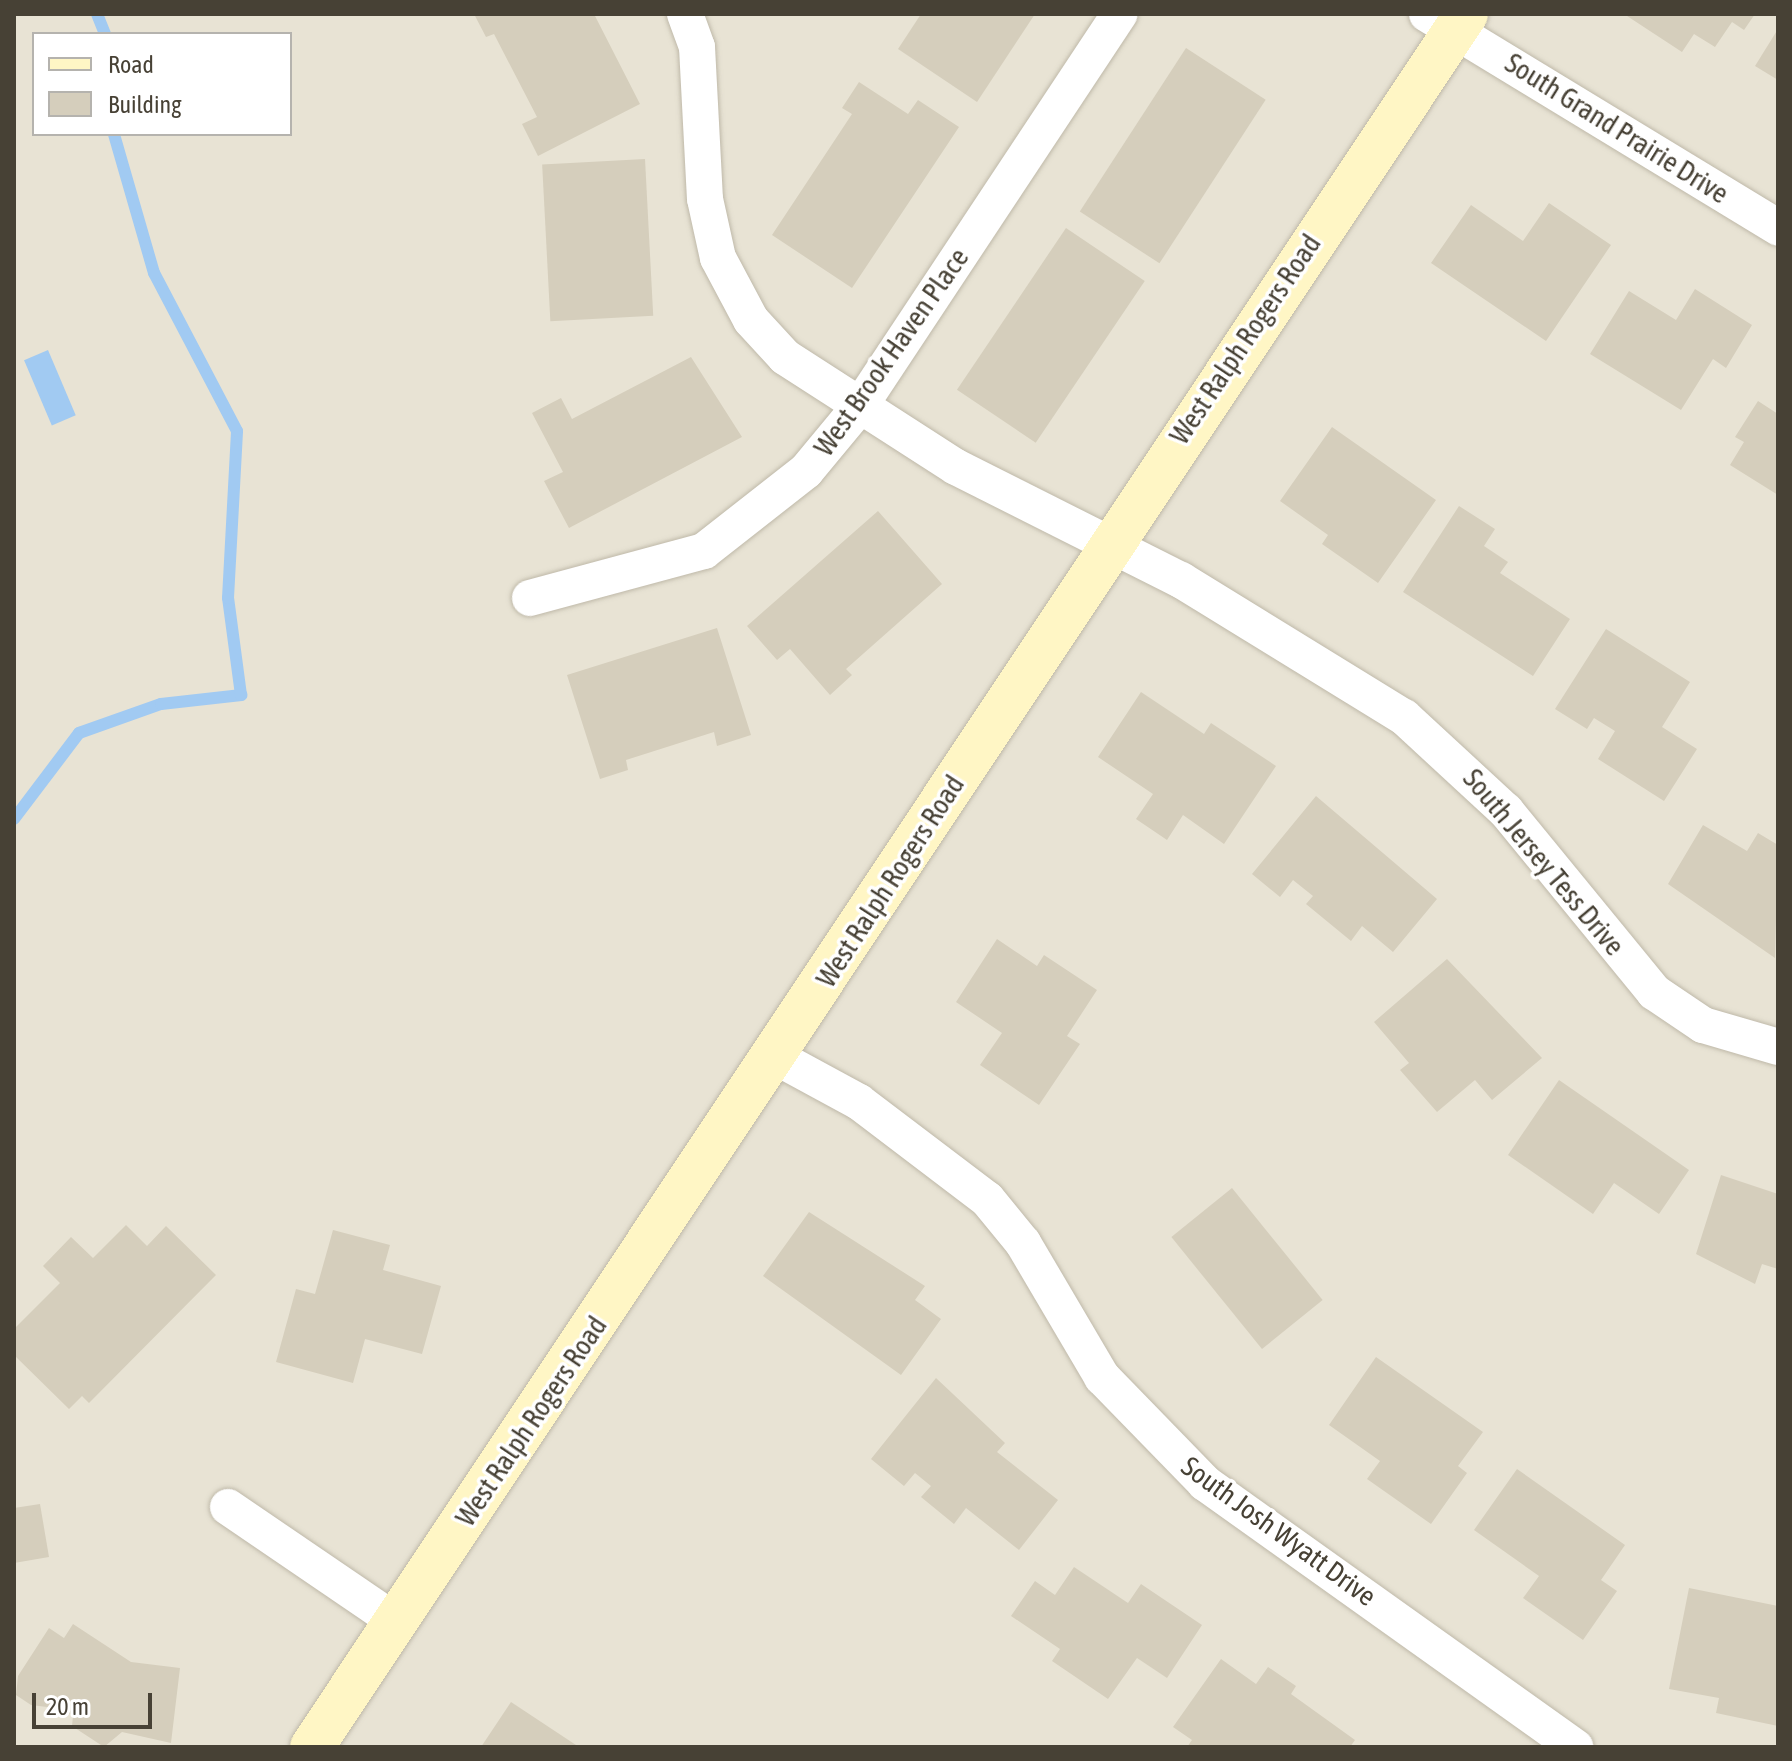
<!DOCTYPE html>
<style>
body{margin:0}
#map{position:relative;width:1792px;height:1761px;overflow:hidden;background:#f4f1e6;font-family:"Asap Condensed",sans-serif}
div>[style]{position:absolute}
.residential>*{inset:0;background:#e8e3d4}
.water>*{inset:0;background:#a1caf2;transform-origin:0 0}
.stream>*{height:12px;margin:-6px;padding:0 6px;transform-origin:6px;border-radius:6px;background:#a1caf2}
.building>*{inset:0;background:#d5cebc;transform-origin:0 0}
.roads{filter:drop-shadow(0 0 2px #bfb9a9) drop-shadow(0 0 2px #bfb9a9)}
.street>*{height:36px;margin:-18px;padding:0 18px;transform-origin:18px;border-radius:18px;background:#fff}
.secondary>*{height:44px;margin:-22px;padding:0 22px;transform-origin:22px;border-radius:22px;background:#fff6c5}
span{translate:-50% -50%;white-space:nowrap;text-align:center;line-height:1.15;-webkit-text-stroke:7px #fff;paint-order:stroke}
.street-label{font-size:28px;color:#474135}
.frame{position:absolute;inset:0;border:16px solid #474135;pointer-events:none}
.legend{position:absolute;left:32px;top:32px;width:260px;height:104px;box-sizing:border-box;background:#fff;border:2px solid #b5b3ae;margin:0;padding:10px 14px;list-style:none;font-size:24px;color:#474135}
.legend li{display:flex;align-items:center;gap:16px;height:40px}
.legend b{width:40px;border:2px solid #b5b3ae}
.scale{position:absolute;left:32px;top:1693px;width:120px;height:36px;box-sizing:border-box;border:4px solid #474135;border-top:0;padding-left:10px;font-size:24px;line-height:28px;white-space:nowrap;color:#474135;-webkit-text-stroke:6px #fff;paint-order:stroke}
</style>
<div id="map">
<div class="residential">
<div style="clip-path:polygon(evenodd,14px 14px,1778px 14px,1778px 1747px,14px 1747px,14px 14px,34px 34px,290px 34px,290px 134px,34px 134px,34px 34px)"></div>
</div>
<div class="water">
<div style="left:48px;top:350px;width:71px;height:26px;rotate:67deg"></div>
</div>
<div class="stream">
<div style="left:97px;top:14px;width:22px;rotate:68deg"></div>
<div style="left:14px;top:819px;width:108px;rotate:-52.9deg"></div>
<div style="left:79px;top:733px;width:87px;rotate:-19.5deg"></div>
<div style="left:161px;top:704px;width:81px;rotate:-6.4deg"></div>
<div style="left:241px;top:695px;width:98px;rotate:-97.6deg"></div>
<div style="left:228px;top:598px;width:167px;rotate:-86.9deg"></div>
<div style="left:237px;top:431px;width:178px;rotate:-117.7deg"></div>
<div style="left:154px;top:273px;width:145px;rotate:-106.1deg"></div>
</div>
<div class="building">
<div style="clip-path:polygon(474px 14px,594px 14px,640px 104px,538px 156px,522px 124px,537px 117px,494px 34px,486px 37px)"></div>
<div style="clip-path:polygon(921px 14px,1035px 14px,977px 102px,898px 49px)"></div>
<div style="clip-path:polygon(1624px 14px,1755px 14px,1744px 30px,1732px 22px,1715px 47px,1694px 34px,1682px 52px)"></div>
<div style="clip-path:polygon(1778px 29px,1778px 80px,1755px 66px)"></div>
<div style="left:1186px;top:48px;width:95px;height:195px;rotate:33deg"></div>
<div style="clip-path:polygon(859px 82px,908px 114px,918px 100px,959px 127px,852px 288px,772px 235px,852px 114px,842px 108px)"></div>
<div style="left:645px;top:159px;width:157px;height:103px;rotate:87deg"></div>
<div style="clip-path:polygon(1549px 203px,1611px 245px,1546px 341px,1431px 263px,1471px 205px,1523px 241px)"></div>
<div style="left:1066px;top:228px;width:95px;height:195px;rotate:34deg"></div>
<div style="clip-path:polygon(1695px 289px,1752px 325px,1726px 368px,1713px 359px,1681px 410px,1590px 354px,1629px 291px,1676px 320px)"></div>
<div style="clip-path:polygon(691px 357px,742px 437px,569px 528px,544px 481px,563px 472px,532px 413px,561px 398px,572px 419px)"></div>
<div style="clip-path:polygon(1758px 401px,1778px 414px,1778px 495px,1730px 465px,1744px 442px,1735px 437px)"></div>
<div style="clip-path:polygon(1332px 427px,1436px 500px,1378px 583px,1322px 544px,1328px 535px,1280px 501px)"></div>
<div style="clip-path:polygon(1459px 506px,1495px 529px,1484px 546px,1508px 562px,1500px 573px,1570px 619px,1533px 676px,1403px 592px)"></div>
<div style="clip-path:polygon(878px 511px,942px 584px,846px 669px,852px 675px,830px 695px,790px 649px,777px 660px,747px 626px)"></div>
<div style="clip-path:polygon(717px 628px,751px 735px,717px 746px,714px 732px,626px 760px,628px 770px,600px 779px,567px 675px)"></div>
<div style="clip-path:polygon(1606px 629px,1690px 682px,1662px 727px,1697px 749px,1664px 801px,1598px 759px,1615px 731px,1594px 718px,1587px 729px,1555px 709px)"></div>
<div style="clip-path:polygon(1141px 692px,1204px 734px,1211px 723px,1276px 766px,1224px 844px,1183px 815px,1167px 840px,1136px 819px,1153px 794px,1098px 757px)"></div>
<div style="clip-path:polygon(1316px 796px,1437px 899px,1393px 952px,1362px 926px,1351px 941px,1306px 904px,1313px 896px,1293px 880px,1280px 897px,1252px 874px)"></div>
<div style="clip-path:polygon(1703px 825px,1747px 851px,1758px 833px,1778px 845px,1775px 958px,1668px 884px)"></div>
<div style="clip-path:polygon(997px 939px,1037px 966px,1044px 955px,1097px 990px,1067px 1036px,1080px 1044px,1039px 1105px,980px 1065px,1002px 1033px,956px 1002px)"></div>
<div style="clip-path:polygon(1447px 959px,1542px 1058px,1492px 1100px,1475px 1080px,1437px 1112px,1400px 1070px,1409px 1063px,1374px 1022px)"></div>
<div style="clip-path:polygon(1559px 1080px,1689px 1170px,1659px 1214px,1614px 1183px,1593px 1214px,1508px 1155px)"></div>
<div style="clip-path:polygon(1721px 1175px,1778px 1194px,1778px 1269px,1762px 1264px,1755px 1284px,1696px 1254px)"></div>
<div style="left:1232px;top:1188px;width:144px;height:78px;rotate:51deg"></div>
<div style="clip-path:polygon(809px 1212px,925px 1286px,915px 1300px,941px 1319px,901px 1375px,763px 1276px)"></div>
<div style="clip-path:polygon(126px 1225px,147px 1246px,166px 1226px,216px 1275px,89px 1403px,82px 1396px,69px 1409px,14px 1355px,14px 1329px,60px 1283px,43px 1266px,71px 1237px,93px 1258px)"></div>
<div style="clip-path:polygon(333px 1230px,390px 1245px,383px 1270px,441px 1286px,422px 1354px,365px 1339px,353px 1383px,276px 1362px,296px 1289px,315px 1294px)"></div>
<div style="clip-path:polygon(1376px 1357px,1483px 1432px,1458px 1466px,1467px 1473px,1431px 1524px,1367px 1479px,1380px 1461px,1329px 1425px)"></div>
<div style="clip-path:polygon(936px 1378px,1005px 1443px,997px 1452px,1058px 1500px,1019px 1550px,966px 1508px,954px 1524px,921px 1497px,931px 1486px,915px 1473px,904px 1486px,871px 1459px)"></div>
<div style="clip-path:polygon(1517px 1469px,1625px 1545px,1601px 1580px,1617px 1591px,1583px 1640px,1523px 1598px,1539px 1576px,1474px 1530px)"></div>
<div style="clip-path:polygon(40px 1504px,49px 1557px,14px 1563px,14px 1508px)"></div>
<div style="clip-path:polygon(1074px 1567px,1128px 1603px,1141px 1584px,1202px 1625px,1167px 1678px,1137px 1658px,1108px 1699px,1052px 1661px,1060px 1649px,1011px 1616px,1035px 1581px,1055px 1595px)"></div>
<div style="clip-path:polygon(1689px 1588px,1778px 1606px,1778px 1726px,1716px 1713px,1719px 1698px,1669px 1689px)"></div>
<div style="clip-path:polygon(73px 1624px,131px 1662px,180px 1668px,171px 1743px,122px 1732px,104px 1747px,72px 1726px,73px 1716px,63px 1709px,31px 1705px,16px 1695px,18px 1676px,49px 1628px,64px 1638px)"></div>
<div style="clip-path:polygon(1221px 1659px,1256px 1684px,1268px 1667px,1296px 1686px,1291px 1694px,1355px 1740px,1350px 1747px,1187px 1747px,1192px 1740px,1173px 1727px)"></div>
<div style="clip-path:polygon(511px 1702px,579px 1747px,481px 1747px)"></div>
</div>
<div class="roads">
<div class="street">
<div style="left:685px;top:14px;width:35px;rotate:70deg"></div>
<div style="left:697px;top:47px;width:152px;rotate:87deg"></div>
<div style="left:705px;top:199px;width:60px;rotate:77.6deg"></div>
<div style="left:718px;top:258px;width:70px;rotate:62deg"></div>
<div style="left:751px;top:320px;width:50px;rotate:47.4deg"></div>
<div style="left:785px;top:357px;width:203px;rotate:32.8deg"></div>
<div style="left:956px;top:467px;width:252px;rotate:26.7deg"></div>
<div style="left:1181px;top:580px;width:262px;rotate:31.6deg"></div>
<div style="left:1404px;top:717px;width:139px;rotate:42.7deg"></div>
<div style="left:1506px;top:811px;width:234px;rotate:50.7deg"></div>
<div style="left:1654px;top:992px;width:59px;rotate:34deg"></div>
<div style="left:1703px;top:1025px;width:78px;rotate:16.3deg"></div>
<div style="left:1427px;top:14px;width:411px;rotate:31.3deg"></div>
<div style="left:530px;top:598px;width:180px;rotate:-15.1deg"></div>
<div style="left:704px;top:551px;width:130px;rotate:-38.1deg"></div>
<div style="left:806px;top:471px;width:85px;rotate:-50.3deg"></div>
<div style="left:860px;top:406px;width:470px;rotate:-56.5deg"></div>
<div style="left:776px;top:1057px;width:94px;rotate:28.5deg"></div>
<div style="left:859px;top:1102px;width:161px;rotate:37.2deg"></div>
<div style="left:987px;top:1199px;width:57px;rotate:50.7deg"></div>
<div style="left:1023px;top:1243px;width:156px;rotate:59.5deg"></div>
<div style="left:1102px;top:1377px;width:148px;rotate:45.8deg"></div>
<div style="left:1205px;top:1483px;width:455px;rotate:35.5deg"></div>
<div style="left:228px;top:1507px;width:202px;rotate:34.3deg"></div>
</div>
<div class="secondary">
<div style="left:312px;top:1747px;width:2082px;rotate:-56.34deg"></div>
</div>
</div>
<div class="street-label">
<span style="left:1617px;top:128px;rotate:32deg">South Grand Prairie Drive</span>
<span style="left:1245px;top:339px;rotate:-56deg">West Ralph Rogers Road</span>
<span style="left:891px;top:352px;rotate:-55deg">West Brook Haven Place</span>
<span style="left:1544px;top:862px;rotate:50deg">South Jersey Tess Drive</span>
<span style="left:890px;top:881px;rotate:-57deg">West Ralph Rogers Road</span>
<span style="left:531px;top:1421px;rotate:-56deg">West Ralph Rogers Road</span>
<span style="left:1279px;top:1531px;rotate:36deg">South Josh Wyatt Drive</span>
</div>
<div class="frame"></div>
<ul class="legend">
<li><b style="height:10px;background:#fff6c5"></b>Road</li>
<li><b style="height:22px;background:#d5cebc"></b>Building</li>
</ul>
<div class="scale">20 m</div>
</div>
